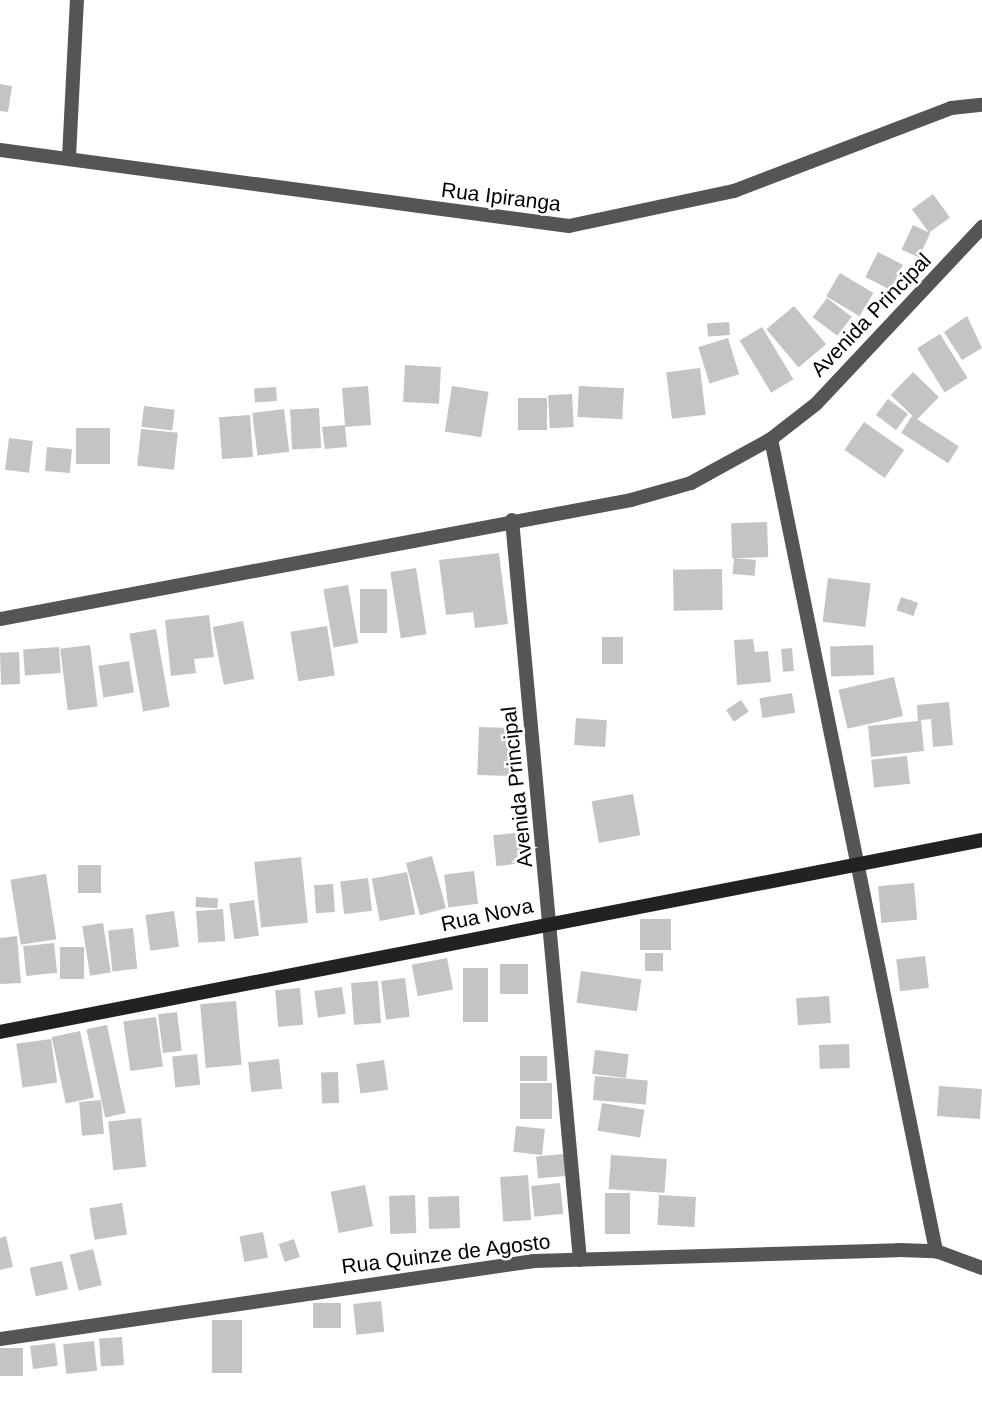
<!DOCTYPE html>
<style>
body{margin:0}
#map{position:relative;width:982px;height:1408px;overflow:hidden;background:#fff;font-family:Helvetica,sans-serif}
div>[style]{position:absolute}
.building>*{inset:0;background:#c4c4c4;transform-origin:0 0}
.street>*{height:14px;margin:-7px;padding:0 7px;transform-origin:7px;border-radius:7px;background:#555}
.secondary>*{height:14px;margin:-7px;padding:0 7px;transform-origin:7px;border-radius:7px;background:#222}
span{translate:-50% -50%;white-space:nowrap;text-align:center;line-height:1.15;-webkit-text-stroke:5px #fff;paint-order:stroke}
.street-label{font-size:21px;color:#000}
</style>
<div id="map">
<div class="building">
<div style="clip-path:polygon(0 84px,12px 86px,8px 112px,0 111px)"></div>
<div style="left:933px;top:194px;width:29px;height:26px;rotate:54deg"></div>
<div style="left:913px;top:225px;width:19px;height:27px;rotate:25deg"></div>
<div style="left:878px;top:252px;width:28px;height:28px;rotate:27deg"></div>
<div style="left:840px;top:273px;width:39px;height:27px;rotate:31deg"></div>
<div style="left:827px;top:298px;width:31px;height:24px;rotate:37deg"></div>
<div style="left:794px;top:306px;width:50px;height:36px;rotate:50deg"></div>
<div style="clip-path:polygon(967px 316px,982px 348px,962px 360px,944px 332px)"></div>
<div style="left:729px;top:322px;width:13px;height:22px;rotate:86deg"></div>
<div style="left:762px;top:327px;width:61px;height:26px;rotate:59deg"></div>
<div style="left:940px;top:334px;width:52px;height:27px;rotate:58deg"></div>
<div style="left:728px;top:338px;width:38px;height:31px;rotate:73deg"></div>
<div style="left:405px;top:365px;width:36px;height:37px;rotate:3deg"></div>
<div style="left:700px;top:368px;width:47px;height:34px;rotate:83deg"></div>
<div style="left:913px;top:372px;width:36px;height:32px;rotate:44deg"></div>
<div style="clip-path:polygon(368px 386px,371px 425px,345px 427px,347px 447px,325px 449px,322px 427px,345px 425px,342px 388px)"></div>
<div style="left:452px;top:386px;width:37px;height:46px;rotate:9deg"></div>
<div style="left:579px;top:386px;width:45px;height:31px;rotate:3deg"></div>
<div style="left:276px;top:387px;width:14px;height:22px;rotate:86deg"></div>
<div style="left:572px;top:394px;width:33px;height:24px;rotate:87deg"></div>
<div style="left:518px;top:398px;width:29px;height:32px"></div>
<div style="left:888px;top:399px;width:25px;height:20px;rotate:37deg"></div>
<div style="left:144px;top:406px;width:31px;height:21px;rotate:7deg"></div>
<div style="left:319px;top:408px;width:40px;height:29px;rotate:87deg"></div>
<div style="left:284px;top:409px;width:43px;height:32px;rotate:83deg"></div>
<div style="left:250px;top:415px;width:42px;height:31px;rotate:86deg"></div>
<div style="left:912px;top:416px;width:56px;height:20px;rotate:33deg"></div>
<div style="left:864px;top:422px;width:49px;height:34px;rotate:35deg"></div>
<div style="left:76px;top:428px;width:34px;height:36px"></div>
<div style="left:141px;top:429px;width:37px;height:37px;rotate:6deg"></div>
<div style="left:9px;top:438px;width:24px;height:32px;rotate:7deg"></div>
<div style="left:47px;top:447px;width:25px;height:24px;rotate:5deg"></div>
<div style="left:767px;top:522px;width:35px;height:36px;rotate:88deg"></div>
<div style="clip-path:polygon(499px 553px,508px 624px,475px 628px,473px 612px,446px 615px,439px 560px)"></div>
<div style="left:734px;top:558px;width:22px;height:16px;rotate:5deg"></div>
<div style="left:416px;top:568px;width:67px;height:26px;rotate:81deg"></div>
<div style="left:722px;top:569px;width:41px;height:49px;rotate:89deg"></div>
<div style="left:828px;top:578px;width:43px;height:44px;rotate:7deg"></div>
<div style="left:348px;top:585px;width:59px;height:25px;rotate:80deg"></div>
<div style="left:360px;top:589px;width:27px;height:44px"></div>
<div style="left:901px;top:597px;width:18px;height:14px;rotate:19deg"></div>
<div style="clip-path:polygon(209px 615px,214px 657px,194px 659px,196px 673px,171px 676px,165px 620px)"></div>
<div style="left:243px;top:621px;width:59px;height:31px;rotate:79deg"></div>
<div style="left:327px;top:626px;width:50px;height:37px;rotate:81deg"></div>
<div style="left:156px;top:629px;width:79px;height:27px;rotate:80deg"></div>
<div style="left:623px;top:637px;width:27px;height:21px;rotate:90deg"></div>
<div style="clip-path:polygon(753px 639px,755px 652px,768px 651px,771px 682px,737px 685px,734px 640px)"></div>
<div style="left:90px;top:645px;width:62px;height:30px;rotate:83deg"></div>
<div style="left:873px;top:645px;width:30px;height:43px;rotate:88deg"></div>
<div style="left:59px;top:647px;width:26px;height:36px;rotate:86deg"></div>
<div style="left:792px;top:648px;width:23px;height:11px;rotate:85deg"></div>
<div style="left:19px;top:652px;width:32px;height:19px;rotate:88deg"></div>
<div style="left:129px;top:661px;width:32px;height:31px;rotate:81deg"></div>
<div style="left:894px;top:677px;width:40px;height:57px;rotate:77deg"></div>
<div style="left:792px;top:693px;width:20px;height:33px;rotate:81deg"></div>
<div style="left:741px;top:700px;width:14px;height:18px;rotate:56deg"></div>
<div style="clip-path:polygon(949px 702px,953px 745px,933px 747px,931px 719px,921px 720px,924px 751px,871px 757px,868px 726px,918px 721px,917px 705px)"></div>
<div style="left:576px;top:718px;width:31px;height:27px;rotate:4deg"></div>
<div style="left:479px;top:727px;width:37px;height:48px;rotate:2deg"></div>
<div style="left:907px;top:756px;width:28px;height:36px;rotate:84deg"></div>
<div style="left:633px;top:794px;width:42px;height:42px;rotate:80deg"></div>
<div style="left:524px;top:832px;width:31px;height:31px;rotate:84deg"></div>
<div style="left:432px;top:856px;width:54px;height:27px;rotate:75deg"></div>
<div style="left:301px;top:857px;width:66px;height:47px;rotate:84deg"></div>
<div style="left:101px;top:865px;width:28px;height:23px;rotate:90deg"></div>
<div style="left:474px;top:871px;width:33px;height:30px;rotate:83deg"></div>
<div style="left:407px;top:872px;width:43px;height:36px;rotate:79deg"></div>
<div style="left:46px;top:874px;width:66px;height:36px;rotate:81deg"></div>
<div style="left:368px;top:878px;width:33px;height:28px;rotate:83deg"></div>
<div style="left:914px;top:883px;width:37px;height:36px;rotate:85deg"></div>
<div style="left:333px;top:884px;width:28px;height:19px;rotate:86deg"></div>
<div style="left:196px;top:897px;width:22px;height:10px;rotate:3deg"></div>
<div style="left:254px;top:900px;width:36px;height:25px;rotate:82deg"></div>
<div style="left:223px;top:909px;width:32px;height:27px;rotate:86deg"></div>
<div style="left:174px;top:911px;width:36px;height:29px;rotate:82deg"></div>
<div style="left:640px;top:919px;width:31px;height:31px"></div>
<div style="left:103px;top:923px;width:50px;height:21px;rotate:81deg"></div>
<div style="left:133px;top:928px;width:41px;height:25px;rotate:84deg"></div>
<div style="clip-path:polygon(17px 936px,21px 983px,0 984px,0 938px)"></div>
<div style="left:54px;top:943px;width:30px;height:31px;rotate:84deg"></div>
<div style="left:60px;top:947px;width:24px;height:32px"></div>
<div style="left:645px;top:953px;width:18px;height:18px"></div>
<div style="left:925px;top:956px;width:32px;height:29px;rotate:83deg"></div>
<div style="left:447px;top:958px;width:32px;height:36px;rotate:79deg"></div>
<div style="left:500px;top:964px;width:28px;height:30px"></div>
<div style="left:463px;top:968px;width:25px;height:54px"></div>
<div style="left:581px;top:971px;width:61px;height:32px;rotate:8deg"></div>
<div style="left:405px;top:978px;width:39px;height:24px;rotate:83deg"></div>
<div style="left:378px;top:981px;width:42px;height:27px;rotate:86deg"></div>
<div style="left:342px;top:987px;width:27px;height:28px;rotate:82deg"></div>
<div style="left:300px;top:988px;width:37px;height:25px;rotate:85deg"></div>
<div style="left:829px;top:996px;width:27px;height:33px;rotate:86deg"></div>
<div style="left:236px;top:1001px;width:64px;height:36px;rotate:85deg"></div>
<div style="left:177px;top:1012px;width:39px;height:19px;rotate:83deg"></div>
<div style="left:156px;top:1017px;width:50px;height:33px;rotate:82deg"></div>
<div style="left:107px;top:1025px;width:90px;height:21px;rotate:78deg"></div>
<div style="left:80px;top:1031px;width:68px;height:29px;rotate:78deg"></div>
<div style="left:51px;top:1039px;width:44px;height:35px;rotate:82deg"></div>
<div style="left:849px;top:1044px;width:24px;height:30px;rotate:88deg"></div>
<div style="left:595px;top:1050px;width:34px;height:24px;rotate:7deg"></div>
<div style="left:197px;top:1054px;width:31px;height:25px;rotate:84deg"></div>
<div style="left:520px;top:1056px;width:27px;height:25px"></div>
<div style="left:279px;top:1059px;width:30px;height:31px;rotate:84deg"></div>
<div style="left:384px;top:1060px;width:30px;height:28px;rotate:82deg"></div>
<div style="left:338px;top:1072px;width:31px;height:17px;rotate:88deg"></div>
<div style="left:595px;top:1076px;width:53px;height:24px;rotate:5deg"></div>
<div style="left:520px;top:1083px;width:32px;height:36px"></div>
<div style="left:939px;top:1086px;width:43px;height:30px;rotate:4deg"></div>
<div style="left:101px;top:1100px;width:34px;height:22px;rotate:85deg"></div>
<div style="left:602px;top:1103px;width:43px;height:28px;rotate:9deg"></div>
<div style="left:141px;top:1118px;width:49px;height:33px;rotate:84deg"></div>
<div style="left:516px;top:1126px;width:29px;height:26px;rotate:6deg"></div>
<div style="left:564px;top:1154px;width:22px;height:28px;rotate:85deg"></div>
<div style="left:611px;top:1155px;width:56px;height:34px;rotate:4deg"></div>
<div style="left:528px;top:1175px;width:45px;height:28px;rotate:86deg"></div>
<div style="left:560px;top:1183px;width:31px;height:29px;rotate:84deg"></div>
<div style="left:365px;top:1185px;width:42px;height:35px;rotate:79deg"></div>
<div style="left:605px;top:1193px;width:25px;height:41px"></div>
<div style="left:415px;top:1195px;width:38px;height:26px;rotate:88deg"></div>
<div style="left:659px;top:1195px;width:37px;height:30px;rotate:3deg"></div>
<div style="left:459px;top:1196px;width:32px;height:31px;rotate:88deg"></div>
<div style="left:122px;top:1203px;width:32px;height:33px;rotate:81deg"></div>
<div style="left:263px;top:1232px;width:26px;height:24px;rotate:79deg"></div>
<div style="clip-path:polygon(6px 1236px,13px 1267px,0 1270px,0 1238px)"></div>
<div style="left:294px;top:1239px;width:19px;height:16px;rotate:72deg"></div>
<div style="left:93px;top:1249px;width:37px;height:24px;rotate:76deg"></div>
<div style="left:62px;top:1261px;width:29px;height:33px;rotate:78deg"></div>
<div style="left:381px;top:1301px;width:31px;height:28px;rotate:84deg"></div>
<div style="left:341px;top:1303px;width:25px;height:28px;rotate:90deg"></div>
<div style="left:212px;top:1320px;width:30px;height:53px"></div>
<div style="left:122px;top:1337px;width:28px;height:23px;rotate:86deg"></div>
<div style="left:94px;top:1341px;width:30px;height:31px;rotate:84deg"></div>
<div style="left:55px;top:1343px;width:23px;height:25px;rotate:83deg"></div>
<div style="left:0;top:1348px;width:23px;height:28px"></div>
</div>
<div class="street">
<div style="left:0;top:150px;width:574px;rotate:7.61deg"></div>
<div style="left:569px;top:226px;width:169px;rotate:-12deg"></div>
<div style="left:734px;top:191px;width:232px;rotate:-20.9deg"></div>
<div style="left:951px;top:108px;width:31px;rotate:-6deg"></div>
<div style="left:69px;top:157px;width:157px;rotate:-87.1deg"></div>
<div style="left:771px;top:439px;width:829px;rotate:78.51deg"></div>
<div style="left:512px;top:520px;width:743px;rotate:84.75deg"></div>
<div style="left:0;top:619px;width:642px;rotate:-10.68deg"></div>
<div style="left:631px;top:500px;width:62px;rotate:-15.8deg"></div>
<div style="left:691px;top:483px;width:91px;rotate:-28.8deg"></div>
<div style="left:771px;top:439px;width:57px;rotate:-37.9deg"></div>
<div style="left:816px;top:404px;width:243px;rotate:-46.8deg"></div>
<div style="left:0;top:1339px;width:540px;rotate:-8.31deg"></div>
<div style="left:534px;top:1261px;width:364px;rotate:-1.7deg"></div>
<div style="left:898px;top:1250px;width:38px;rotate:2deg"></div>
<div style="left:936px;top:1251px;width:49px;rotate:20.3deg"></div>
</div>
<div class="secondary">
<div style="left:0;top:1032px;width:1001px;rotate:-11.06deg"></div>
</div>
<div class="street-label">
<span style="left:501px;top:197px;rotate:7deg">Rua Ipiranga</span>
<span style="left:871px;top:315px;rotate:-46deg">Avenida Principal</span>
<span style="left:517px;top:787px;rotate:-96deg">Avenida Principal</span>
<span style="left:487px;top:915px;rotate:-12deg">Rua Nova</span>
<span style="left:446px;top:1254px;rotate:-7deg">Rua Quinze de Agosto</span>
</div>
</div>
